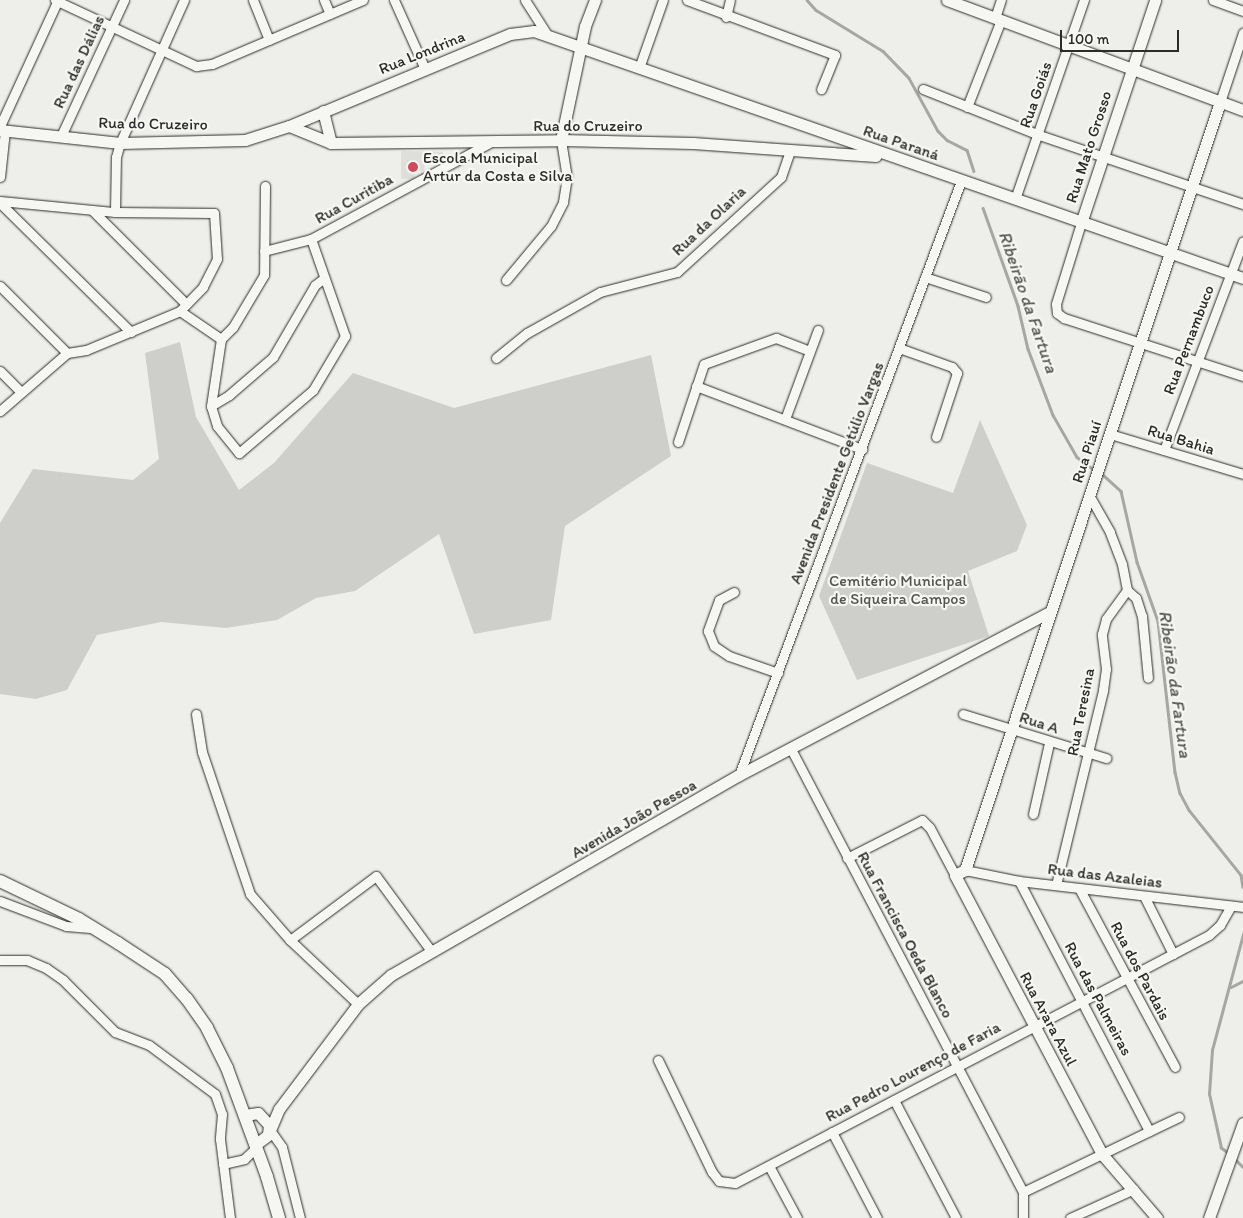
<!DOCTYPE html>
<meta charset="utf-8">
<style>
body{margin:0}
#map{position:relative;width:1243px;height:1218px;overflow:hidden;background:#eeeeea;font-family:Itim,sans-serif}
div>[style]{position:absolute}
.built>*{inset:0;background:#dededb}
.green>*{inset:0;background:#cececa}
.stream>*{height:2.5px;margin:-1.25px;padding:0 1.25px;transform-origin:1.25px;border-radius:1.25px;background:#a6a6a3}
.roads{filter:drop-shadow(0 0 1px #2b2b2b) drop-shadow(0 0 1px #2b2b2b)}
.minor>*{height:9px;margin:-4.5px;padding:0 4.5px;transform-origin:4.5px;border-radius:4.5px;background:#f6f6f2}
.tertiary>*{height:11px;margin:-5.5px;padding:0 5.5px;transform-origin:5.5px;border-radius:5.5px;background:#f6f6f2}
.secondary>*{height:12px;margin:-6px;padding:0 6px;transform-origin:6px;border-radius:6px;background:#f6f6f2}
.dots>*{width:14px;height:14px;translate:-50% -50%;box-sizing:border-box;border:2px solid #f6f6f2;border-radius:50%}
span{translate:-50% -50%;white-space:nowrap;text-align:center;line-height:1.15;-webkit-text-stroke:4.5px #f6f6f2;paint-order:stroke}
.street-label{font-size:16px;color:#2b2b2b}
.poi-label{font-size:16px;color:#2b2b2b}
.left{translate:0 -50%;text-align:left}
.park-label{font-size:16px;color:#545453}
.water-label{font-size:18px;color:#565655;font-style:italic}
.scale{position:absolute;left:1060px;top:30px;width:119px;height:22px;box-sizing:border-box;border:2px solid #2b2b2b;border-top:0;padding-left:6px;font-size:15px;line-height:18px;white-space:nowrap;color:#2b2b2b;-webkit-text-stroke:4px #f6f6f2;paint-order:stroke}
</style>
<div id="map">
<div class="built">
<div style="clip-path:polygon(401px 151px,443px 152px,443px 163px,425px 163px,424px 171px,415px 171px,414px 179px,401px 179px)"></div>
</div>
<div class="green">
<div style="clip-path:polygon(180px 342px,196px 417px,239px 490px,274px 463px,353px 373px,454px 408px,651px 355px,671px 456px,565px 526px,551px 620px,474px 634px,439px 534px,355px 591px,316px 598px,277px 620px,226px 628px,161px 622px,97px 635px,67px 690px,36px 699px,0 694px,0 523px,33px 469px,133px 480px,159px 459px,145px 353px)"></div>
<div style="clip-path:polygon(980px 420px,1027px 525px,1017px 551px,968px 571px,989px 636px,857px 680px,819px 596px,867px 463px,953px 493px)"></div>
</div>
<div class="stream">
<div style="left:807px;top:0;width:13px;rotate:48deg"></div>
<div style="left:816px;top:10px;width:79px;rotate:31.5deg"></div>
<div style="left:883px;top:51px;width:37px;rotate:46deg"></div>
<div style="left:909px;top:78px;width:60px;rotate:61.3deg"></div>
<div style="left:938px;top:131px;width:13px;rotate:45deg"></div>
<div style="left:947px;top:140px;width:22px;rotate:27deg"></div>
<div style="left:967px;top:150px;width:22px;rotate:72deg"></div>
<div style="left:983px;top:208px;width:104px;rotate:70.3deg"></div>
<div style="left:1018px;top:306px;width:44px;rotate:76.9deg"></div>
<div style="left:1028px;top:349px;width:71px;rotate:69.3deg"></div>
<div style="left:1053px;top:415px;width:48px;rotate:60.3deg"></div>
<div style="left:1077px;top:457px;width:21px;rotate:37deg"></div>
<div style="left:1101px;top:473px;width:27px;rotate:42deg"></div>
<div style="left:1121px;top:491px;width:73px;rotate:77.3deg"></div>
<div style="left:1137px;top:562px;width:63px;rotate:70.4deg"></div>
<div style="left:1158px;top:621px;width:152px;rotate:83.6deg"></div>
<div style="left:1175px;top:772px;width:22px;rotate:77deg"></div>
<div style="left:1180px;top:793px;width:19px;rotate:62deg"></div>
<div style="left:1189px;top:810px;width:83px;rotate:51.3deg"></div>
<div style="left:1241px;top:875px;width:12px;rotate:81deg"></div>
<div style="left:1231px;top:987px;width:13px;rotate:-27deg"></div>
<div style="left:1229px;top:1154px;width:10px;rotate:-143deg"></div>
<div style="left:1221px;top:1148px;width:55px;rotate:-102.5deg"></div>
<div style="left:1209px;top:1094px;width:44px;rotate:-86.1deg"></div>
<div style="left:1212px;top:1050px;width:120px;rotate:-75deg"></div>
<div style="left:1235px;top:1159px;width:11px;rotate:45deg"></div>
</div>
<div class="roads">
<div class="minor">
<div style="left:55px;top:0;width:156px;rotate:25.1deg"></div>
<div style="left:196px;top:66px;width:16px;rotate:-7deg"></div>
<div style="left:212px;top:64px;width:164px;rotate:-23deg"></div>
<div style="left:253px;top:0;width:43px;rotate:68.2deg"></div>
<div style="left:324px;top:0;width:15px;rotate:67deg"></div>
<div style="left:394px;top:0;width:76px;rotate:65.8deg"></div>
<div style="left:525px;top:0;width:43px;rotate:57.4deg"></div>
<div style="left:687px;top:0;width:158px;rotate:20.4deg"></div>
<div style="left:835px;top:55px;width:37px;rotate:112deg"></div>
<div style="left:1213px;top:0;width:32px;rotate:20deg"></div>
<div style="left:726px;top:17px;width:17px;rotate:-77deg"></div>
<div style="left:995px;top:18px;width:19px;rotate:-72deg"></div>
<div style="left:639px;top:68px;width:72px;rotate:-70.6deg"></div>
<div style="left:923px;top:89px;width:125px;rotate:21.6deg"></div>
<div style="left:1039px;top:135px;width:215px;rotate:18.7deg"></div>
<div style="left:1220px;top:102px;width:73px;rotate:-71.6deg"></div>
<div style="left:967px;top:107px;width:93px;rotate:-68.7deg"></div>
<div style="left:0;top:126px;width:139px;rotate:-65.3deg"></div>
<div style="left:61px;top:136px;width:150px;rotate:-65.1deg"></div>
<div style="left:0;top:177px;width:47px;rotate:-83.9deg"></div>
<div style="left:265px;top:186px;width:89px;rotate:90.6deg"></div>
<div style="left:264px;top:275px;width:61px;rotate:120.8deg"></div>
<div style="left:233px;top:327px;width:17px;rotate:135deg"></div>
<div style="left:221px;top:339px;width:68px;rotate:98.5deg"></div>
<div style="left:211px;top:406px;width:21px;rotate:73deg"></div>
<div style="left:217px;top:426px;width:35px;rotate:51deg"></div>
<div style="left:239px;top:453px;width:97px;rotate:-40.4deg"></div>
<div style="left:313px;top:390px;width:63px;rotate:-59.3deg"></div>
<div style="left:345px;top:336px;width:103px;rotate:-109.3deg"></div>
<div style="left:1015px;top:199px;width:211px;rotate:-70.9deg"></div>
<div style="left:0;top:201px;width:116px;rotate:5.5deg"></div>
<div style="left:115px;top:212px;width:99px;rotate:0.6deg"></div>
<div style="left:214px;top:213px;width:46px;rotate:86.3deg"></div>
<div style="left:217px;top:259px;width:31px;rotate:117deg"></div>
<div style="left:203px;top:287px;width:33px;rotate:134deg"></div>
<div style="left:180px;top:311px;width:102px;rotate:157.5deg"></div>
<div style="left:86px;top:350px;width:19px;rotate:171deg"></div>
<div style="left:67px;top:353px;width:89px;rotate:139.1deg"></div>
<div style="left:0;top:203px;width:184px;rotate:44.6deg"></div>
<div style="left:92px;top:210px;width:133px;rotate:45deg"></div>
<div style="left:115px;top:212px;width:55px;rotate:-89deg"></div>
<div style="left:116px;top:157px;width:15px;rotate:-74deg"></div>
<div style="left:120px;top:143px;width:157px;rotate:-65.9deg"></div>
<div style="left:1081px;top:223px;width:85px;rotate:107.2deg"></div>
<div style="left:1056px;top:304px;width:9px;rotate:84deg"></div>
<div style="left:1057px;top:313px;width:9px;rotate:36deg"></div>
<div style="left:1064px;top:318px;width:188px;rotate:18deg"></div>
<div style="left:264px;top:251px;width:49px;rotate:-14.3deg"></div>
<div style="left:311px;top:239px;width:202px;rotate:-28.3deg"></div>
<div style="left:925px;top:277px;width:64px;rotate:18.2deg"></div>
<div style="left:506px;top:280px;width:70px;rotate:-50.2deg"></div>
<div style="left:551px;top:226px;width:27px;rotate:-63deg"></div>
<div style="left:563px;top:202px;width:24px;rotate:-81deg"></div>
<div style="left:567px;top:178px;width:38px;rotate:-99deg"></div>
<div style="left:0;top:286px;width:95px;rotate:45deg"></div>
<div style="left:180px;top:311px;width:50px;rotate:34.3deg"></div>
<div style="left:899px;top:348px;width:56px;rotate:19.7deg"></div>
<div style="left:952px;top:367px;width:8px;rotate:50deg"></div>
<div style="left:957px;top:373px;width:67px;rotate:108.2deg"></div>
<div style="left:496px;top:358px;width:40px;rotate:-39deg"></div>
<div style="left:527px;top:333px;width:84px;rotate:-29.3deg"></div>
<div style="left:600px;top:292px;width:80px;rotate:-14.6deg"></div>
<div style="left:677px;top:272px;width:141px;rotate:-42.4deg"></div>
<div style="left:781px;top:177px;width:28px;rotate:-71deg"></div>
<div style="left:0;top:371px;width:30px;rotate:45deg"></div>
<div style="left:696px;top:386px;width:178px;rotate:20.8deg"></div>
<div style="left:211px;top:406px;width:21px;rotate:-31deg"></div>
<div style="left:229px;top:395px;width:58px;rotate:-40.8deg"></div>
<div style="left:273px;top:357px;width:83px;rotate:-59.7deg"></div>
<div style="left:315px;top:285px;width:10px;rotate:-37deg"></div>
<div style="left:785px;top:419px;width:95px;rotate:-69.7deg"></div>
<div style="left:1110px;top:434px;width:139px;rotate:16.7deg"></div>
<div style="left:678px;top:442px;width:82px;rotate:-71.6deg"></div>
<div style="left:704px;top:364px;width:77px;rotate:-19.9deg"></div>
<div style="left:776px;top:338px;width:36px;rotate:21deg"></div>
<div style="left:1164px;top:450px;width:223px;rotate:-69.3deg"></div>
<div style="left:1127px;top:590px;width:12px;rotate:42deg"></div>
<div style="left:1136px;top:598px;width:19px;rotate:72deg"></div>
<div style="left:1142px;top:616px;width:62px;rotate:84.5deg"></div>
<div style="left:734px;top:592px;width:17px;rotate:152deg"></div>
<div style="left:719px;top:600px;width:33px;rotate:110deg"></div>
<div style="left:708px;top:631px;width:16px;rotate:68deg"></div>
<div style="left:714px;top:646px;width:18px;rotate:34deg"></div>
<div style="left:729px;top:656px;width:52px;rotate:19.1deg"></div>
<div style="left:196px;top:714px;width:38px;rotate:81deg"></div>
<div style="left:202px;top:752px;width:150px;rotate:71.3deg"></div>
<div style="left:250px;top:894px;width:61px;rotate:49deg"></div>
<div style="left:290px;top:940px;width:93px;rotate:43.3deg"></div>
<div style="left:963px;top:714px;width:150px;rotate:17.1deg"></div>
<div style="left:791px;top:749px;width:500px;rotate:62.36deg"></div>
<div style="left:1023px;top:1192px;width:26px;rotate:90deg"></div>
<div style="left:739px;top:775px;width:634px;rotate:-69.51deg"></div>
<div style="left:1033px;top:814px;width:73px;rotate:-77.3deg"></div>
<div style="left:847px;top:858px;width:84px;rotate:-26.9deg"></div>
<div style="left:922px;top:820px;width:11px;rotate:45deg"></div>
<div style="left:930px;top:828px;width:53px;rotate:62deg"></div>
<div style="left:965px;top:870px;width:55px;rotate:11.5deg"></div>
<div style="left:1019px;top:881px;width:226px;rotate:6.6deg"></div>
<div style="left:1019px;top:881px;width:282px;rotate:62.5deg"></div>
<div style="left:1056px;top:885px;width:201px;rotate:-76.4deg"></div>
<div style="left:1103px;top:690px;width:21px;rotate:-82deg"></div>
<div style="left:1106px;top:669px;width:35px;rotate:-97deg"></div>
<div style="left:1102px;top:634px;width:16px;rotate:-75deg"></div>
<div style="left:1106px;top:619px;width:36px;rotate:-54deg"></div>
<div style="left:1127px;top:590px;width:26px;rotate:-101deg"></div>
<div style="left:1122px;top:564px;width:34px;rotate:-111deg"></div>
<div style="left:1110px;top:532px;width:43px;rotate:-119.6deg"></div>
<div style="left:1079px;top:888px;width:203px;rotate:61.8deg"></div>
<div style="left:1144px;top:896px;width:65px;rotate:63.4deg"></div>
<div style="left:0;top:901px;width:71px;rotate:20.7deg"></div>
<div style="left:66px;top:926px;width:24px;rotate:5deg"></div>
<div style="left:290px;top:940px;width:107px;rotate:-36.7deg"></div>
<div style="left:376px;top:876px;width:93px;rotate:53.7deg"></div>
<div style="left:0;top:960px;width:27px"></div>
<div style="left:27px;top:960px;width:21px;rotate:23deg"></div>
<div style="left:46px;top:968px;width:21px;rotate:35deg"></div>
<div style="left:63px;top:980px;width:74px;rotate:45deg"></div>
<div style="left:115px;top:1032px;width:36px;rotate:21deg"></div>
<div style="left:149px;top:1045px;width:82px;rotate:36.6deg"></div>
<div style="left:215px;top:1094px;width:21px;rotate:71deg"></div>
<div style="left:222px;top:1114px;width:25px;rotate:95deg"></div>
<div style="left:220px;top:1139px;width:80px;rotate:82.8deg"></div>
<div style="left:658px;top:1060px;width:124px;rotate:64.3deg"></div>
<div style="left:712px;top:1172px;width:11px;rotate:52deg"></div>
<div style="left:719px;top:1181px;width:16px;rotate:7deg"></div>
<div style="left:735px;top:1183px;width:535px;rotate:-27.62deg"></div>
<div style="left:1209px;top:935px;width:15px;rotate:-42deg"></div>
<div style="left:1220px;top:925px;width:22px;rotate:-60deg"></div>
<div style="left:894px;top:1100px;width:133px;rotate:62.3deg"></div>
<div style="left:270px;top:1130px;width:21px;rotate:55deg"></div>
<div style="left:282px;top:1147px;width:73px;rotate:75.8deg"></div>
<div style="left:832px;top:1132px;width:97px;rotate:62.4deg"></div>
<div style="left:223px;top:1164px;width:22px;rotate:-13deg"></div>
<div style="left:244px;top:1159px;width:18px;rotate:-43deg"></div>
<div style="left:769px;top:1166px;width:59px;rotate:61.7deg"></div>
<div style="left:1023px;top:1192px;width:173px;rotate:-25.7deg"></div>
<div style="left:1070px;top:1218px;width:70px;rotate:-24.4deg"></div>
</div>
<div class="tertiary">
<div style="left:947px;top:0;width:316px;rotate:20.4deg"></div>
<div style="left:323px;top:111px;width:33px;rotate:76deg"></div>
<div style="left:289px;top:126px;width:45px;rotate:22deg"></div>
<div style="left:331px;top:143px;width:230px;rotate:-0.7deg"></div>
<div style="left:561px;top:140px;width:132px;rotate:1.3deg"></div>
<div style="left:693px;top:143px;width:183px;rotate:4.1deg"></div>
<div style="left:0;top:130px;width:121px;rotate:6.2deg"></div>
<div style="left:120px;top:143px;width:125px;rotate:-1.4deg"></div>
<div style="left:245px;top:140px;width:46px;rotate:-17.7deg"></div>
<div style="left:289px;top:126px;width:239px;rotate:-22.6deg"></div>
<div style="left:510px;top:34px;width:24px;rotate:-7deg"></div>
<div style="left:534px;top:31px;width:751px;rotate:19.21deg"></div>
<div style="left:561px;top:140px;width:116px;rotate:-78.1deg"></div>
<div style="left:585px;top:26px;width:28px;rotate:-69deg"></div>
<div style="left:1081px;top:223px;width:235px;rotate:-71.6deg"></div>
<div style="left:245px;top:1115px;width:13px;rotate:-9deg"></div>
<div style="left:258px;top:1113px;width:16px;rotate:47deg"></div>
<div style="left:269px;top:1125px;width:10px;rotate:96deg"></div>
<div style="left:268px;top:1135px;width:15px;rotate:143deg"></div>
<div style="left:270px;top:1130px;width:23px;rotate:-67deg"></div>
<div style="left:279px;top:1109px;width:131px;rotate:-53deg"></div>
<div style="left:358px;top:1004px;width:44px;rotate:-41.3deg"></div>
<div style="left:391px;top:975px;width:401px;rotate:-29.9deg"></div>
<div style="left:739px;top:775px;width:350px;rotate:-27.7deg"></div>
<div style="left:1157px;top:1218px;width:84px;rotate:-130.7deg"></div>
<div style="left:1102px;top:1154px;width:315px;rotate:-117.8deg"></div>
<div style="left:955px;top:875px;width:11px;rotate:-27deg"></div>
<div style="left:965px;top:870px;width:809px;rotate:-71.63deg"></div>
<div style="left:1209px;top:1218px;width:101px;rotate:-70.3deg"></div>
</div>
<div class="secondary">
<div style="left:0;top:881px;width:88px;rotate:25.7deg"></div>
<div style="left:79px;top:919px;width:46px;rotate:31.6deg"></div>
<div style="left:118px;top:943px;width:56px;rotate:33.4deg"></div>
<div style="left:165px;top:974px;width:33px;rotate:49deg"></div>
<div style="left:187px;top:999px;width:35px;rotate:55deg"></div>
<div style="left:207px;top:1028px;width:45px;rotate:63.4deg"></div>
<div style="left:227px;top:1068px;width:116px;rotate:69.8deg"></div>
<div style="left:267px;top:1177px;width:43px;rotate:73.7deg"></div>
</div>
</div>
<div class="dots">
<div style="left:413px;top:167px;background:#d1495b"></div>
</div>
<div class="street-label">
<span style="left:422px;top:53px;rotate:-22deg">Rua Londrina</span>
<span style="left:79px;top:62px;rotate:-65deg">Rua das Dálias</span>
<span style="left:1036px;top:95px;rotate:-71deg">Rua Goiás</span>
<span style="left:153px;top:124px;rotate:1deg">Rua do Cruzeiro</span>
<span style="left:588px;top:126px">Rua do Cruzeiro</span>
<span style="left:901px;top:143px;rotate:19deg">Rua Paraná</span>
<span style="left:1089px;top:147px;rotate:-72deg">Rua Mato Grosso</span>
<span style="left:354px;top:199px;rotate:-29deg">Rua Curitiba</span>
<span style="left:709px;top:221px;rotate:-43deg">Rua da Olaria</span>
<span style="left:1189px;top:340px;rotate:-69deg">Rua Pernambuco</span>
<span style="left:1181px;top:440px;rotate:17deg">Rua Bahia</span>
<span style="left:1087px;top:452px;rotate:-72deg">Rua Piauí</span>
<span style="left:837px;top:473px;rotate:-69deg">Avenida Presidente Getúlio Vargas</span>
<span style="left:1081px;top:712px;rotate:-79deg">Rua Teresina</span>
<span style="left:1039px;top:723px;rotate:18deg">Rua A</span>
<span style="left:634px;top:819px;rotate:-30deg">Avenida João Pessoa</span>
<span style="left:1105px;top:876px;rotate:7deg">Rua das Azaleias</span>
<span style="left:905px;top:935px;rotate:62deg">Rua Francisca Oeda Blanco</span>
<span style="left:1140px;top:971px;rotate:62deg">Rua dos Pardais</span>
<span style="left:1098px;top:999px;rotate:62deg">Rua das Palmeiras</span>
<span style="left:1048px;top:1019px;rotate:62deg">Rua Arara Azul</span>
<span style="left:913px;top:1072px;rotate:-28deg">Rua Pedro Lourenço de Faria</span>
</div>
<div class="poi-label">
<span class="left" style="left:423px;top:167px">Escola Municipal<br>Artur da Costa e Silva</span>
</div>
<div class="park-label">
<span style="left:898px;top:590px">Cemitério Municipal<br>de Siqueira Campos</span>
</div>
<div class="water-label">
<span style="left:1028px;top:302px;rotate:71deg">Ribeirão da Fartura</span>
<span style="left:1175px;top:684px;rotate:82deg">Ribeirão da Fartura</span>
</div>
<div class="scale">100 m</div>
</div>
